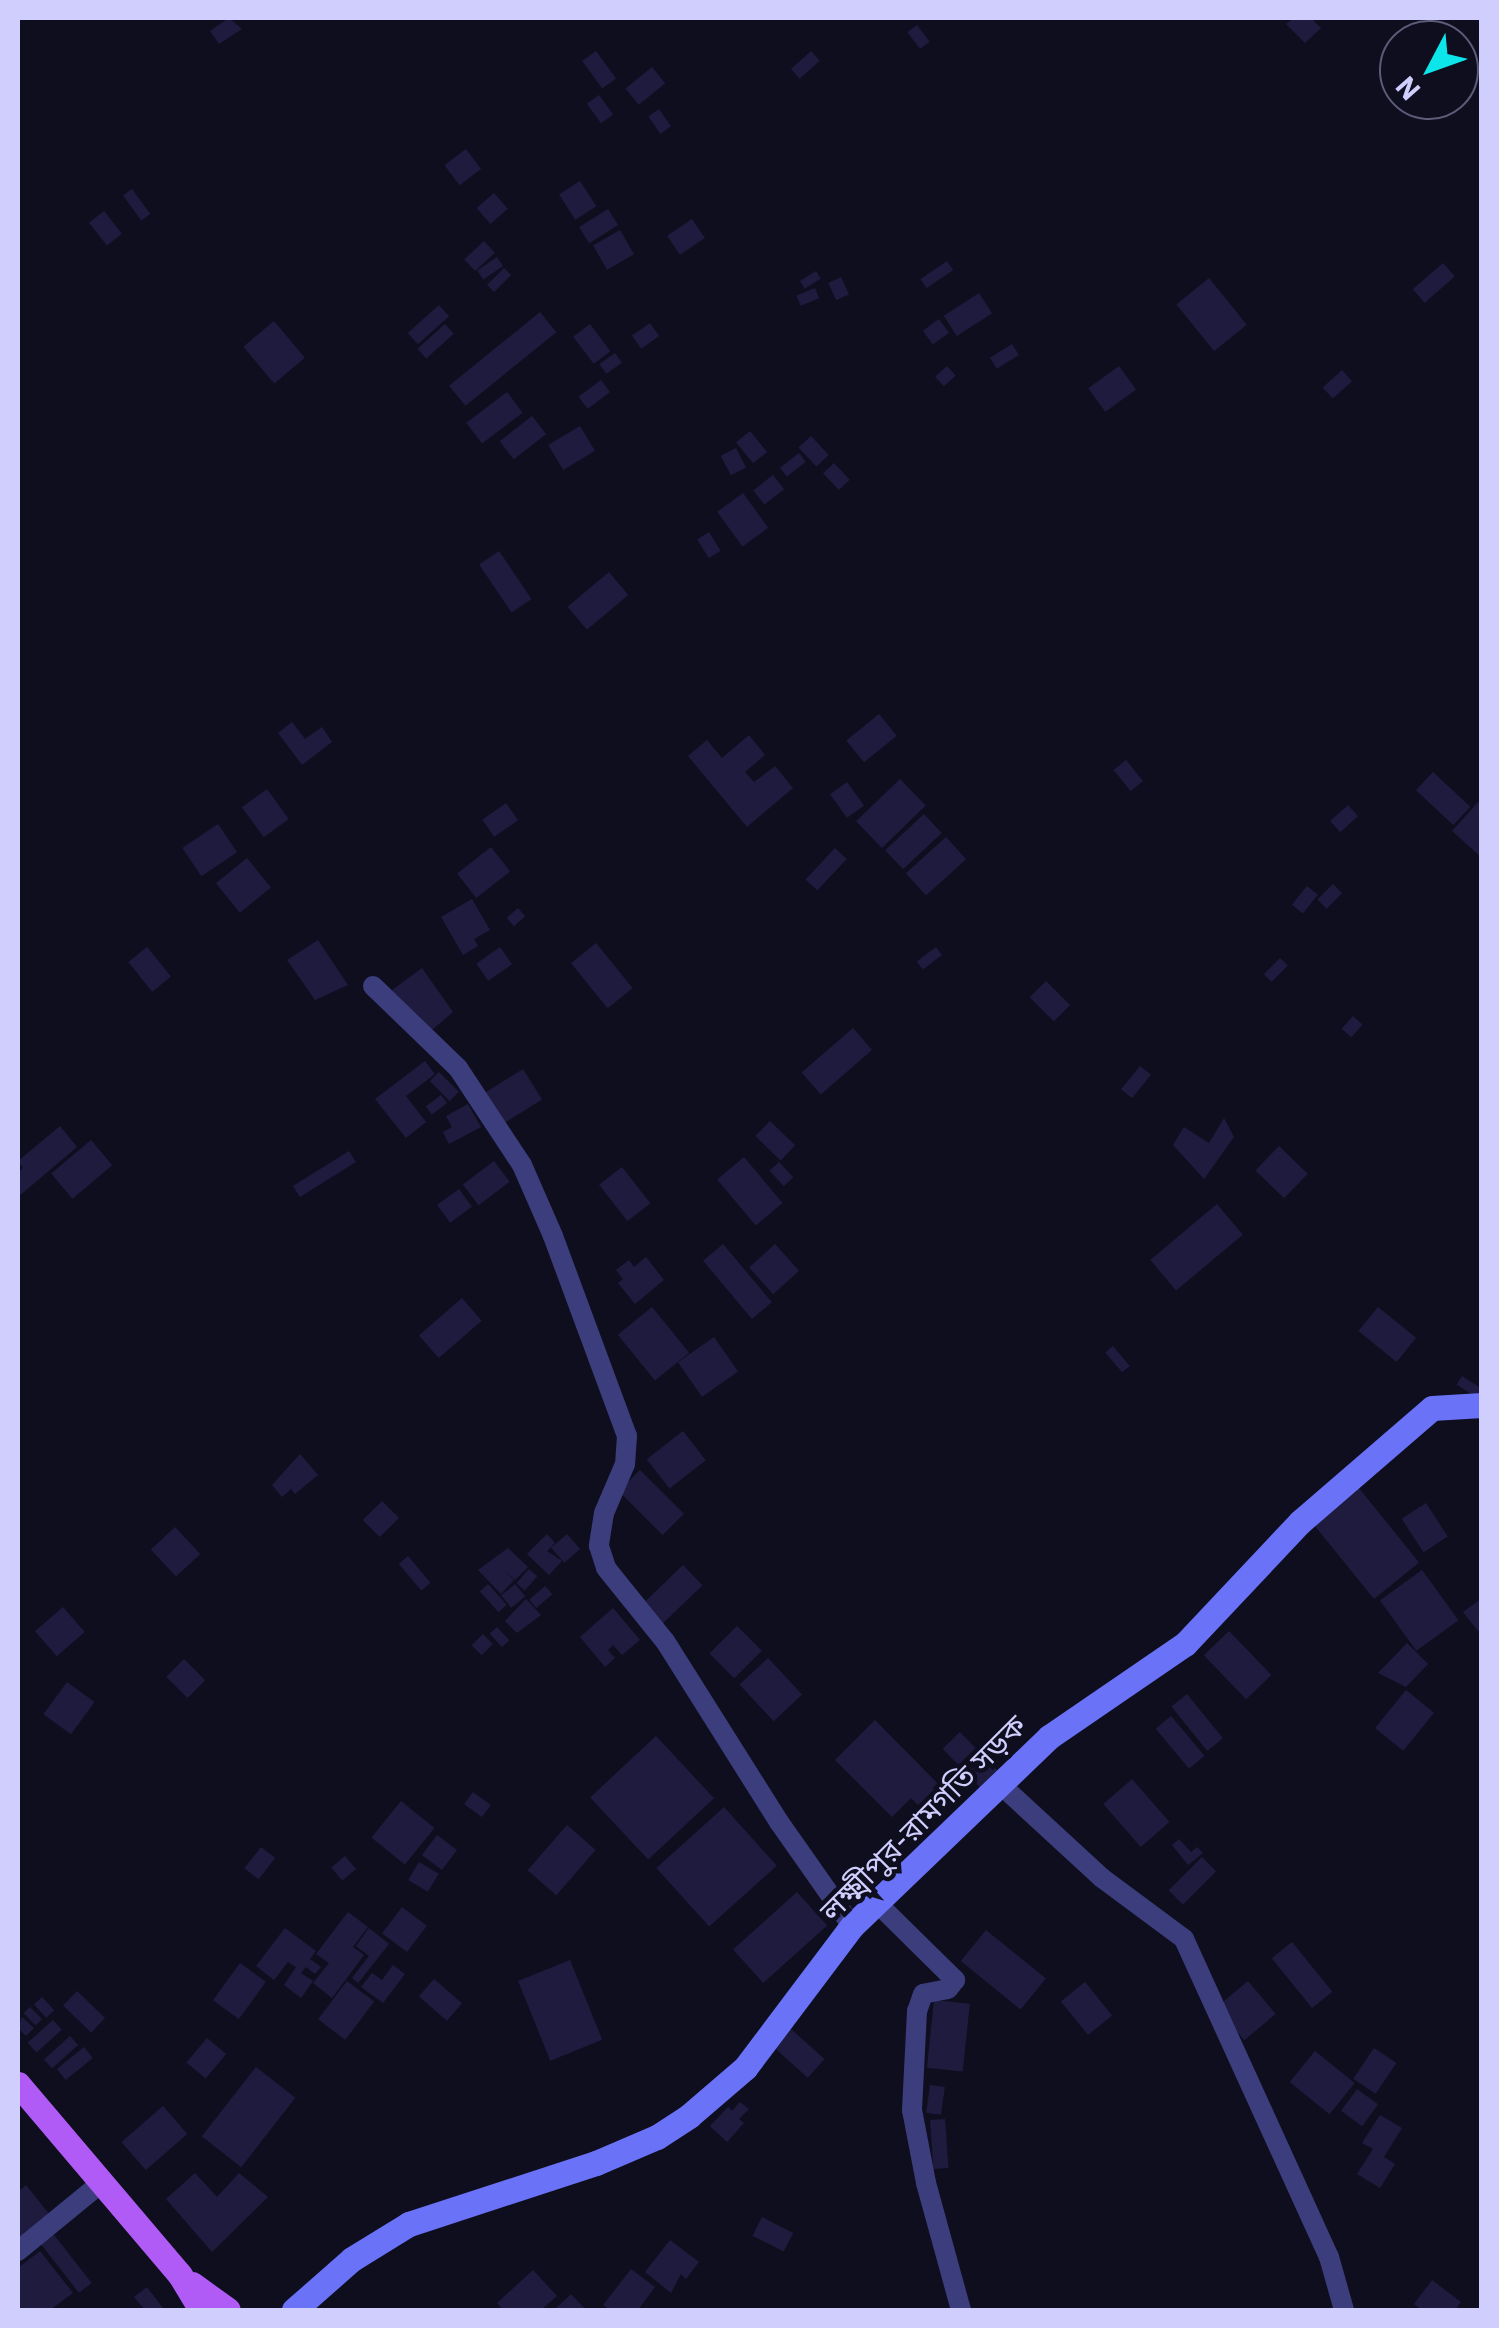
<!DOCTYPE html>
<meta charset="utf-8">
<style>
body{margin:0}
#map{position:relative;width:1499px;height:2328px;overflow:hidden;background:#0f0e1f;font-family:"IBM Plex Sans","Noto Sans Bengali",sans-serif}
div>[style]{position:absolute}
.building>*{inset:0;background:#1f1b3f;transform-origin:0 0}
.street>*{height:20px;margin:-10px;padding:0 10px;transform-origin:10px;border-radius:10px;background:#3b3d7c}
.secondary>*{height:25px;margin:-12.5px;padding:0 12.5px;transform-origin:12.5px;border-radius:12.5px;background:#6a72f8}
.primary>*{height:25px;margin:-12.5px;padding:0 12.5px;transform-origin:12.5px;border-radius:12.5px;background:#b15bf7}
span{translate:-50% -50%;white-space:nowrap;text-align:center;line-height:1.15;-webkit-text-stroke:9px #0f0e1f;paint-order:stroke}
.street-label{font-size:30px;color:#d0cefd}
.frame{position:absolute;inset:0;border:20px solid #d0cefd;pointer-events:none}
.north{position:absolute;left:1379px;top:20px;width:100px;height:100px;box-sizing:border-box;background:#0f0e1f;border:2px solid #5c5b78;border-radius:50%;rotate:229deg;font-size:28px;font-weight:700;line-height:40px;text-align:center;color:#d0cefd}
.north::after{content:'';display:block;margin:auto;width:35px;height:45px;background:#0ce6eb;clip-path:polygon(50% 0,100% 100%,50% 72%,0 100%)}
</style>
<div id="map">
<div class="building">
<div style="clip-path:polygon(229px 18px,242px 29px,219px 44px,210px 31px)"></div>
<div style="clip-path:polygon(1294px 18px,1311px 18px,1321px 28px,1305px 43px,1286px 24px)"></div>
<div style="left:917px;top:25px;width:21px;height:12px;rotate:53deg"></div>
<div style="left:596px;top:51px;width:34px;height:17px;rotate:54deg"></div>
<div style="left:811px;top:51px;width:13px;height:27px;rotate:48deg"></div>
<div style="left:652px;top:67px;width:21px;height:34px;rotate:51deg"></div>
<div style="left:599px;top:95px;width:24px;height:15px;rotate:54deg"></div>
<div style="left:659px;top:109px;width:21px;height:13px;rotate:55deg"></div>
<div style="left:466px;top:149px;width:25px;height:27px;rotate:53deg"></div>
<div style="left:580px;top:181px;width:30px;height:25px;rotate:57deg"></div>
<div style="left:132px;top:189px;width:31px;height:11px;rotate:54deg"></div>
<div style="left:494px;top:193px;width:21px;height:23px;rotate:49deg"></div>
<div style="left:608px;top:209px;width:19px;height:34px;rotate:58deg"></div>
<div style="left:104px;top:211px;width:29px;height:19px;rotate:52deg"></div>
<div style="left:692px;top:219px;width:23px;height:30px;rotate:56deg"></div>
<div style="left:620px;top:230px;width:28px;height:31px;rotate:60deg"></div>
<div style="left:484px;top:241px;width:16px;height:27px;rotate:47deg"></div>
<div style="left:497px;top:257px;width:11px;height:24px;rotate:56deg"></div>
<div style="left:947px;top:261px;width:11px;height:32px;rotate:56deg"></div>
<div style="left:1443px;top:263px;width:18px;height:40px;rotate:49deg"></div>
<div style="left:504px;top:268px;width:10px;height:24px;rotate:45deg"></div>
<div style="left:816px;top:271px;width:9px;height:19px;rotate:58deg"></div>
<div style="left:841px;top:277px;width:19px;height:14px;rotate:65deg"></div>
<div style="left:1209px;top:278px;width:60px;height:42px;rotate:51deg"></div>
<div style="left:815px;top:288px;width:11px;height:20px;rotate:68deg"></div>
<div style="left:979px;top:293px;width:24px;height:42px;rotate:57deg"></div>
<div style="left:439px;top:305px;width:15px;height:42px;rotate:48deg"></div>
<div style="left:540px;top:312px;width:26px;height:117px;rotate:51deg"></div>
<div style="left:939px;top:319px;width:17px;height:20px;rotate:54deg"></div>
<div style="left:274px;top:321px;width:48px;height:40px;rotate:50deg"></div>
<div style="left:650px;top:323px;width:16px;height:22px;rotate:55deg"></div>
<div style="left:445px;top:324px;width:13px;height:37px;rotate:48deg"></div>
<div style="left:590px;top:324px;width:34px;height:21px;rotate:53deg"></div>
<div style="left:1012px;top:344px;width:13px;height:26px;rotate:58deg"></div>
<div style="left:615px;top:353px;width:12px;height:19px;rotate:55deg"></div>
<div style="left:947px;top:366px;width:13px;height:16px;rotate:48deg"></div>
<div style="left:1119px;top:366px;width:29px;height:38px;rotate:54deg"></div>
<div style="left:1342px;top:370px;width:15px;height:26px;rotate:48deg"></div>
<div style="left:601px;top:380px;width:15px;height:28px;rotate:53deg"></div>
<div style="left:507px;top:392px;width:26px;height:51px;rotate:53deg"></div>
<div style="left:532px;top:416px;width:23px;height:41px;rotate:52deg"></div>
<div style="left:580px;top:426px;width:29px;height:37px;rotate:59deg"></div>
<div style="left:750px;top:431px;width:27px;height:18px;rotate:51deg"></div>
<div style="left:811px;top:436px;width:26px;height:17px;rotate:47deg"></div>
<div style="left:736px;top:448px;width:22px;height:17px;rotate:63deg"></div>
<div style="left:799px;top:453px;width:11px;height:24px;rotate:52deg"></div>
<div style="left:834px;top:463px;width:23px;height:15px;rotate:47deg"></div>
<div style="left:773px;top:475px;width:18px;height:25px;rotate:52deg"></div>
<div style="left:743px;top:493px;width:43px;height:32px;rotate:54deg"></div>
<div style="left:709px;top:532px;width:22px;height:14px;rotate:58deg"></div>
<div style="left:499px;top:551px;width:58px;height:24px;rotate:56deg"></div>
<div style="left:609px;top:572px;width:30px;height:54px;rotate:50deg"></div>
<div style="left:879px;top:714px;width:28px;height:42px;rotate:51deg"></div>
<div style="clip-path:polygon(292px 722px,305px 739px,322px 727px,332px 742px,302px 765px,278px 733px)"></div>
<div style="clip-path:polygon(749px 735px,765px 755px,745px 772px,754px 782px,775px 766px,793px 788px,747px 827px,688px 756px,707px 740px,722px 758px)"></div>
<div style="left:1126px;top:760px;width:27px;height:16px;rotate:51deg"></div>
<div style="left:1433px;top:772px;width:51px;height:25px;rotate:43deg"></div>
<div style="left:900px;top:779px;width:37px;height:61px;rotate:46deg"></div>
<div style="left:847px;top:782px;width:29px;height:21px;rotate:54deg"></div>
<div style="left:267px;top:789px;width:37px;height:31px;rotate:54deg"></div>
<div style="clip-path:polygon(1478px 802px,1482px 806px,1482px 858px,1452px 831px)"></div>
<div style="left:506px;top:803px;width:21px;height:29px;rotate:55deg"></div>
<div style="left:1348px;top:805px;width:15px;height:24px;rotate:48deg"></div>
<div style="left:924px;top:814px;width:26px;height:53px;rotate:47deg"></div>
<div style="left:218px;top:824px;width:34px;height:43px;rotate:56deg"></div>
<div style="left:946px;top:837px;width:30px;height:54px;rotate:48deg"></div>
<div style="left:491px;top:847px;width:31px;height:43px;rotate:52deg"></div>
<div style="left:835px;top:848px;width:16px;height:43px;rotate:43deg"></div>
<div style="left:247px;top:858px;width:38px;height:40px;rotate:51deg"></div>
<div style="left:1333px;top:884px;width:13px;height:22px;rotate:45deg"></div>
<div style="left:1307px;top:886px;width:14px;height:24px;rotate:39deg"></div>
<div style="clip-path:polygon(472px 899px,490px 930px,474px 939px,478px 946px,463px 955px,441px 917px)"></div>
<div style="left:518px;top:908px;width:11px;height:15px;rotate:49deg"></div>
<div style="clip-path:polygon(318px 940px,348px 985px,315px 1000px,287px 960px)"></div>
<div style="left:596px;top:943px;width:58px;height:32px;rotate:51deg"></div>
<div style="left:147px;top:947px;width:38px;height:24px;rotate:51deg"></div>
<div style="left:500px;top:947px;width:21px;height:29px;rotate:55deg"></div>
<div style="left:936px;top:947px;width:10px;height:24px;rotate:53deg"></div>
<div style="left:1280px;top:958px;width:11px;height:23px;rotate:45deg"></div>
<div style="clip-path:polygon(422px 968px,453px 1012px,425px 1036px,384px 996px)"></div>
<div style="left:1046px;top:981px;width:34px;height:23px;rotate:45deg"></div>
<div style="left:1353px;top:1016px;width:13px;height:17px;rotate:42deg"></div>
<div style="left:853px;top:1028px;width:29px;height:68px;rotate:49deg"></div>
<div style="clip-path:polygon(425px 1061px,435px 1074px,406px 1096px,426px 1122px,406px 1138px,375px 1099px)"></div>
<div style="left:1140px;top:1066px;width:14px;height:30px;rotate:39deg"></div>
<div style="left:523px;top:1069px;width:36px;height:44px;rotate:58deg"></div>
<div style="left:439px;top:1072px;width:28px;height:13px;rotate:45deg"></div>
<div style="left:441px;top:1095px;width:10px;height:19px;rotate:53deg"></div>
<div style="clip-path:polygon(468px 1104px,481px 1127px,449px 1144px,443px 1132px,452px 1127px,446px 1116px)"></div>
<div style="clip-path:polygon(1224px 1118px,1234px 1137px,1204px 1179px,1173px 1145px,1184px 1127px,1209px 1143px)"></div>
<div style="left:770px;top:1121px;width:35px;height:21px;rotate:44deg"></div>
<div style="clip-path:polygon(60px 1126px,77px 1147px,18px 1197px,18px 1173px,23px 1168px,18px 1161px)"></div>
<div style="left:91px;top:1140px;width:33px;height:52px;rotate:50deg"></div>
<div style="left:1279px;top:1146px;width:40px;height:34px;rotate:44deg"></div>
<div style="left:349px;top:1151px;width:13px;height:66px;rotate:58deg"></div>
<div style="left:744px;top:1157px;width:60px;height:35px;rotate:50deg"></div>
<div style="left:494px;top:1161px;width:26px;height:39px;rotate:53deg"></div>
<div style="left:779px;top:1162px;width:21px;height:13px;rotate:47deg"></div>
<div style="left:622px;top:1167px;width:46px;height:29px;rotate:52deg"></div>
<div style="left:459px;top:1189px;width:22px;height:27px;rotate:54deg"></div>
<div style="left:1217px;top:1204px;width:40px;height:87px;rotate:50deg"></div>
<div style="left:723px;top:1244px;width:76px;height:26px;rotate:50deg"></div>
<div style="left:775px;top:1244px;width:36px;height:35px;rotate:48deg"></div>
<div style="clip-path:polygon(646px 1257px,664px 1280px,635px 1304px,618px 1283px,623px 1279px,616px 1270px,629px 1260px,634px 1267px)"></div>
<div style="left:462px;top:1298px;width:30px;height:57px;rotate:49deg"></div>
<div style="left:652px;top:1307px;width:59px;height:44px;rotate:51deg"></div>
<div style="left:1378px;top:1307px;width:49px;height:31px;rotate:39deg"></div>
<div style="left:714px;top:1337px;width:42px;height:44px;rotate:55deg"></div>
<div style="left:1113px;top:1346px;width:26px;height:10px;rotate:50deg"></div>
<div style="left:1462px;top:1376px;width:24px;height:10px;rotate:33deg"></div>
<div style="left:683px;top:1431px;width:37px;height:46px;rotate:52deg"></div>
<div style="clip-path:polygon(300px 1454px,318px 1475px,295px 1494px,291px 1489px,282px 1497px,272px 1485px)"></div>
<div style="left:640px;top:1470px;width:62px;height:30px;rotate:45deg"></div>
<div style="left:1358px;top:1487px;width:97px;height:58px;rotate:51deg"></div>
<div style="left:382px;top:1501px;width:24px;height:27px;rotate:45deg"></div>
<div style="left:1426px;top:1503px;width:40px;height:29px;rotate:57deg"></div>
<div style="left:175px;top:1527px;width:37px;height:33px;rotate:47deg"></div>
<div style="clip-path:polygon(547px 1534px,555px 1543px,547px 1551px,562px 1561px,549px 1575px,527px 1554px)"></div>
<div style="left:567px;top:1534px;width:20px;height:21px;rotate:49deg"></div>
<div style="clip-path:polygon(508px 1548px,528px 1567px,515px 1580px,504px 1570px,514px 1580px,501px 1594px,478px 1570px)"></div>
<div style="left:408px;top:1556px;width:35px;height:12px;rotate:50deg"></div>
<div style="left:683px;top:1565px;width:28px;height:55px;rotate:46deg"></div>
<div style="left:529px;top:1569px;width:11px;height:19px;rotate:41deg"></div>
<div style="left:1422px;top:1570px;width:62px;height:52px;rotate:54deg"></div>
<div style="left:488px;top:1584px;width:28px;height:11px;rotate:48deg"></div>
<div style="left:515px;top:1584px;width:16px;height:18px;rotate:50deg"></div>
<div style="left:545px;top:1586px;width:11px;height:21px;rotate:49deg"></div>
<div style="clip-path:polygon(1482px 1598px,1482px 1629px,1478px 1631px,1463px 1612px)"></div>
<div style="clip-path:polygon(526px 1599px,541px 1615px,517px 1633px,505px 1621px)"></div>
<div style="left:63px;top:1607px;width:33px;height:37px;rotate:49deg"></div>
<div style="clip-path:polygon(613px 1608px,640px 1640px,622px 1655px,613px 1645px,608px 1650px,615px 1658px,605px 1667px,580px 1637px)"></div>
<div style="left:737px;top:1626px;width:35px;height:39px;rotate:45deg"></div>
<div style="left:497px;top:1627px;width:18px;height:10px;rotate:47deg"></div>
<div style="left:1229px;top:1631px;width:61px;height:35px;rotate:46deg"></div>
<div style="left:483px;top:1634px;width:14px;height:16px;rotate:45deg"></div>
<div style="clip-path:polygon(1407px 1643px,1428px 1664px,1406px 1687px,1378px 1673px)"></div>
<div style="left:768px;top:1658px;width:50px;height:39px;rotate:47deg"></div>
<div style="left:184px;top:1659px;width:30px;height:25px;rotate:45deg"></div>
<div style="left:67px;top:1682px;width:34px;height:40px;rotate:36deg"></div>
<div style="left:1406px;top:1690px;width:36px;height:49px;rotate:39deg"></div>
<div style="left:1187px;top:1694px;width:57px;height:20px;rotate:51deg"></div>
<div style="left:1171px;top:1716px;width:52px;height:20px;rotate:50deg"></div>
<div style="clip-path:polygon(875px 1720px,955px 1801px,934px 1821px,911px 1798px,892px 1817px,835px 1760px)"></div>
<div style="left:960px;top:1732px;width:62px;height:24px;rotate:46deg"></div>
<div style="left:656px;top:1736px;width:85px;height:90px;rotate:47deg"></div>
<div style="left:1132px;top:1779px;width:57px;height:38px;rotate:49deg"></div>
<div style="left:473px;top:1792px;width:22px;height:15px;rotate:36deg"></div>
<div style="left:401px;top:1801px;width:43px;height:47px;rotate:39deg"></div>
<div style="left:724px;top:1807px;width:79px;height:91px;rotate:48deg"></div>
<div style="left:567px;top:1825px;width:38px;height:60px;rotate:41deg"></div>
<div style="left:437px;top:1835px;width:25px;height:25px;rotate:37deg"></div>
<div style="clip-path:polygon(1179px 1839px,1191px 1852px,1197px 1847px,1203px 1853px,1188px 1865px,1172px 1845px)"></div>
<div style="left:261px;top:1847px;width:18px;height:27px;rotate:38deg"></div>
<div style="left:345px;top:1856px;width:17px;height:18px;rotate:50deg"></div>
<div style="left:1202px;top:1857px;width:20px;height:47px;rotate:45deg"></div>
<div style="left:419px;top:1862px;width:23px;height:21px;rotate:31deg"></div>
<div style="left:797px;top:1892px;width:45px;height:86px;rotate:48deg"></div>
<div style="left:402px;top:1907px;width:31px;height:33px;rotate:37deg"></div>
<div style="clip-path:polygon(348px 1912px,368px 1927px,353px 1947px,364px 1955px,332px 1998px,313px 1983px,329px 1963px,316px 1954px)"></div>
<div style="clip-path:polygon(285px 1928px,316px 1951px,310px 1959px,321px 1967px,315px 1974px,306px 1967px,301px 1973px,313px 1981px,301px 1998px,284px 1985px,296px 1967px,288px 1962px,274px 1980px,256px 1966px)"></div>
<div style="clip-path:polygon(369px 1928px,389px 1944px,358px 1983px,352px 1978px,369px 1956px,356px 1946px)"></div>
<div style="left:986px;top:1930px;width:77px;height:40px;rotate:39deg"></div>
<div style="left:1292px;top:1942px;width:64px;height:26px;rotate:51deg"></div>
<div style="left:570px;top:1960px;width:86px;height:56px;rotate:68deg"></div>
<div style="left:240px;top:1963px;width:32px;height:46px;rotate:36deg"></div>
<div style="clip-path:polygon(393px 1965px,405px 1974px,383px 2003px,361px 1987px,372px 1973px,382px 1980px)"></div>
<div style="left:434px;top:1979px;width:37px;height:23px;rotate:41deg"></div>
<div style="left:347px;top:1981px;width:34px;height:48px;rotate:37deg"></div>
<div style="left:1248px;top:1981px;width:43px;height:41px;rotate:50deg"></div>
<div style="left:1085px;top:1982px;width:43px;height:31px;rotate:51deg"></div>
<div style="left:77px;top:1991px;width:39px;height:20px;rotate:44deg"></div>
<div style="left:42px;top:1997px;width:18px;height:11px;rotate:47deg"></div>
<div style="left:934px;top:2000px;width:36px;height:68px;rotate:6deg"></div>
<div style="left:30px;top:2007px;width:17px;height:9px;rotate:45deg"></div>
<div style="clip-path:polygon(22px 2017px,34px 2028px,26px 2036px,18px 2028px)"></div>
<div style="left:53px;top:2020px;width:13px;height:34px;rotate:48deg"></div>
<div style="left:791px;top:2029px;width:45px;height:25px;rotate:42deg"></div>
<div style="left:70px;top:2036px;width:12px;height:35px;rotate:48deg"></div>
<div style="left:207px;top:2038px;width:25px;height:32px;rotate:40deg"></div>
<div style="left:84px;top:2047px;width:14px;height:35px;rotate:51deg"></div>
<div style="left:1374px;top:2048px;width:27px;height:37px;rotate:34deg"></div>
<div style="left:1315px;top:2051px;width:51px;height:40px;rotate:39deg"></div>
<div style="left:256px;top:2067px;width:50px;height:88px;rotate:38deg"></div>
<div style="left:930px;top:2085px;width:15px;height:28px;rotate:8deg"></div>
<div style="left:1357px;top:2089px;width:26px;height:27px;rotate:36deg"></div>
<div style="clip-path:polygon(740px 2102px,749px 2109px,739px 2119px,744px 2123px,727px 2142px,710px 2126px,728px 2107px,732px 2111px)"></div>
<div style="left:163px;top:2106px;width:37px;height:55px;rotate:49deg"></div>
<div style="clip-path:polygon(1380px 2115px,1402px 2128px,1384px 2157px,1395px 2164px,1380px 2188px,1357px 2174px,1373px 2149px,1362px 2143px)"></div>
<div style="left:945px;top:2119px;width:49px;height:15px;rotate:86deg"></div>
<div style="clip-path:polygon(195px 2173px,217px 2197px,239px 2173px,268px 2197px,212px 2252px,166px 2199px)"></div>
<div style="clip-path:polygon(26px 2185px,50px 2215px,18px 2242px,18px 2192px)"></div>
<div style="left:762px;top:2217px;width:35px;height:21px;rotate:27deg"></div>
<div style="left:51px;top:2231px;width:66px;height:16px;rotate:52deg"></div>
<div style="clip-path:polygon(670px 2240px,699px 2262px,686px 2279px,681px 2274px,671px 2293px,645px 2272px)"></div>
<div style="clip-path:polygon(40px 2251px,73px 2293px,50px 2310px,18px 2310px,18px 2268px)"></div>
<div style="clip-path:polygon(631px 2269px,655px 2287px,638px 2310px,610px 2310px,603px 2305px)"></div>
<div style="clip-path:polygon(533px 2270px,557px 2296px,541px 2310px,503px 2310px,497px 2303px)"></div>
<div style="clip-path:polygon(1432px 2280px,1461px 2302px,1457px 2307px,1462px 2310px,1422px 2310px,1414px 2304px)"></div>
<div style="clip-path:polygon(147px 2287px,163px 2308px,160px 2310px,145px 2310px,134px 2297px)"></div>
<div style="clip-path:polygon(571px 2294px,586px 2310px,554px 2310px)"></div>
</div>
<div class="street">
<div style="left:373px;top:986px;width:118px;rotate:44deg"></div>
<div style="left:458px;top:1068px;width:116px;rotate:56.6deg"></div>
<div style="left:522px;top:1165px;width:77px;rotate:66.4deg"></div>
<div style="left:553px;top:1236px;width:213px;rotate:69.7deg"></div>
<div style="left:627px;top:1436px;width:28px;rotate:94deg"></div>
<div style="left:625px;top:1464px;width:53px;rotate:113.2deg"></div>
<div style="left:604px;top:1513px;width:33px;rotate:99deg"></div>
<div style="left:599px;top:1546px;width:23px;rotate:72deg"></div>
<div style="left:606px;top:1568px;width:94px;rotate:51.1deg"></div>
<div style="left:665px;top:1641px;width:214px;rotate:57.8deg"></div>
<div style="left:779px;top:1822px;width:127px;rotate:54.9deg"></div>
<div style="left:1002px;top:1786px;width:136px;rotate:42.6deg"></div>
<div style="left:1102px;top:1878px;width:102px;rotate:36.6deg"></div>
<div style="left:1184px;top:1939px;width:349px;rotate:65.5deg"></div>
<div style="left:1329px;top:2257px;width:55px;rotate:74.2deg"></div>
<div style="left:879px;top:1905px;width:107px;rotate:44.6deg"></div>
<div style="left:955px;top:1980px;width:11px;rotate:128deg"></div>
<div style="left:948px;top:1989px;width:25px;rotate:169deg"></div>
<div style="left:923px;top:1994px;width:18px;rotate:109deg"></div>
<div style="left:917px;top:2011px;width:99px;rotate:92.9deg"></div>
<div style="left:912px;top:2110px;width:74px;rotate:79.1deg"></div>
<div style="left:926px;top:2183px;width:132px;rotate:74.6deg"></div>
<div style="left:18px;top:2251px;width:107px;rotate:-39.3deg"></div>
</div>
<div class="secondary">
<div style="left:294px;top:2310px;width:77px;rotate:-41.3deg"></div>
<div style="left:352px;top:2259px;width:67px;rotate:-31.6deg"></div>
<div style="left:409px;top:2224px;width:197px;rotate:-18.1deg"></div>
<div style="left:596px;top:2163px;width:66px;rotate:-23.1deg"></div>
<div style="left:657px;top:2137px;width:38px;rotate:-33deg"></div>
<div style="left:689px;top:2116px;width:74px;rotate:-40.6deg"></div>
<div style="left:745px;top:2068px;width:178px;rotate:-53deg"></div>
<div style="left:852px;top:1926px;width:273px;rotate:-43.8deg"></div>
<div style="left:1049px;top:1737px;width:165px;rotate:-34.4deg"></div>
<div style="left:1185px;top:1644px;width:168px;rotate:-46.7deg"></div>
<div style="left:1300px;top:1522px;width:174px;rotate:-40.8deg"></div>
<div style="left:1432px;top:1408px;width:50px;rotate:-3.4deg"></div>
</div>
<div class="primary">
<div style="left:18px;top:2084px;width:250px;rotate:49.7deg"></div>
<div style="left:180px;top:2275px;width:41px;rotate:59deg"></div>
<div style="left:192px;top:2284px;width:44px;rotate:35.8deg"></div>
</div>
<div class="street-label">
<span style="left:923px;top:1818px;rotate:-45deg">লক্ষ্মীপুর-রামগতি সড়ক</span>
</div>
<div class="frame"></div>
<div class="north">N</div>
</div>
